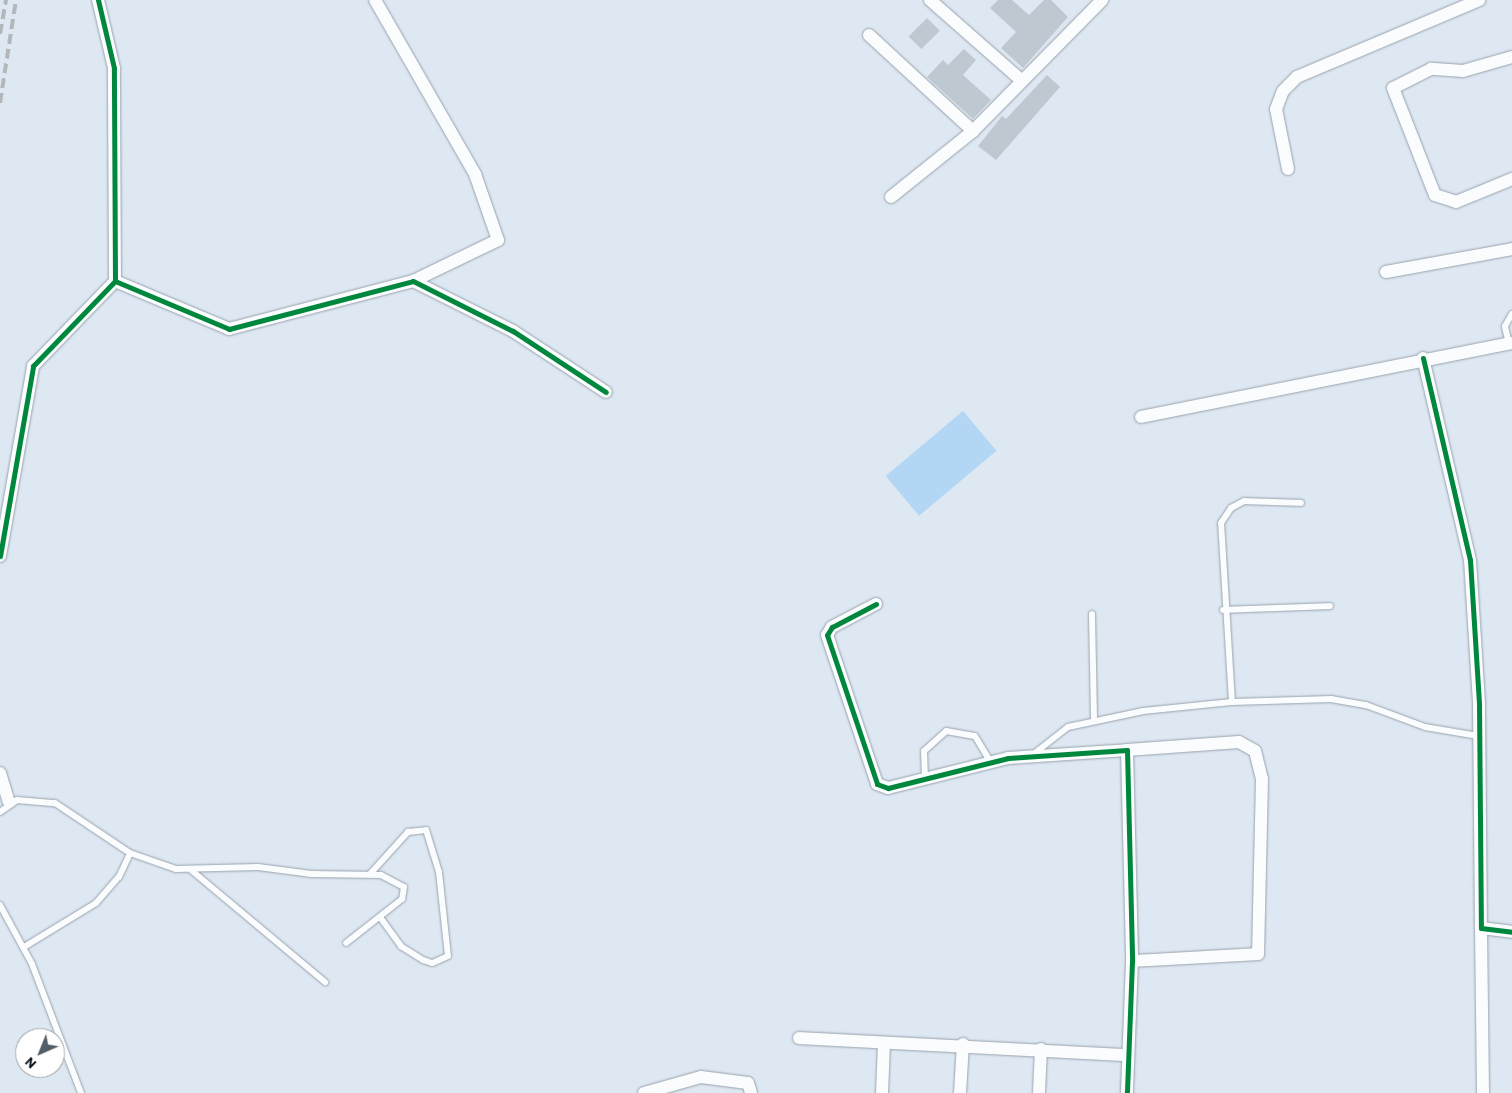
<!DOCTYPE html>
<style>
body{margin:0}
#map{position:relative;width:1512px;height:1093px;overflow:hidden;background:#dde8f3;font-family:Barlow,sans-serif}
div>[style]{position:absolute}
.green>*{inset:0;background:#b2d6f4;transform-origin:0 0}
.building>*{inset:0;background:#bdc8d1;transform-origin:0 0}
.roads{filter:drop-shadow(0 0 1px #99a2ab) drop-shadow(0 0 1px #99a2ab)}
.service>*{height:6px;margin:-3px;padding:0 3px;transform-origin:3px;border-radius:3px;background:#fafcfd}
.minor>*{height:12px;margin:-6px;padding:0 6px;transform-origin:6px;border-radius:6px;background:#fafcfd}
.rail>*{height:4px;margin-top:-2px;transform-origin:0;background:repeating-linear-gradient(90deg,#b3b7b9 0 10px,transparent 0 15px)}
.cycleway>*{height:5px;margin:-2.5px;padding:0 2.5px;transform-origin:2.5px;border-radius:2.5px;background:#00873e}
span{translate:-50% -50%;white-space:nowrap;text-align:center;line-height:1.15;-webkit-text-stroke:5px #fff;paint-order:stroke}
.north{position:absolute;left:15px;top:1028px;width:50px;height:50px;box-sizing:border-box;background:#fff;border:1px solid #9ca0a3;border-radius:50%;rotate:224deg;font-size:14px;font-weight:700;line-height:20px;text-align:center;color:#08121a}
.north::after{content:'';display:block;margin:auto;width:18px;height:22px;background:#535d66;clip-path:polygon(50% 0,100% 100%,50% 72%,0 100%)}
</style>
<div id="map">
<div class="green">
<div style="left:963px;top:411px;width:52px;height:101px;rotate:50deg"></div>
</div>
<div class="building">
<div style="clip-path:polygon(998px 0,1012px 0,1029px 15px,1044px 0,1051px 0,1068px 17px,1023px 68px,1001px 48px,1016px 32px,990px 8px)"></div>
<div style="left:927px;top:18px;width:18px;height:26px;rotate:45deg"></div>
<div style="clip-path:polygon(964px 49px,976px 60px,963px 75px,991px 100px,973px 119px,927px 77px,943px 60px,948px 65px)"></div>
<div style="clip-path:polygon(1047px 75px,1060px 87px,996px 160px,978px 146px,1002px 116px,1006px 119px)"></div>
</div>
<div class="roads">
<div class="service">
<div style="left:1509px;top:344px;width:18px;rotate:-103deg"></div>
<div style="left:1505px;top:326px;width:14px;rotate:-60deg"></div>
<div style="left:1223px;top:610px;width:107px;rotate:-2.1deg"></div>
<div style="left:1092px;top:614px;width:106px;rotate:88.9deg"></div>
<div style="left:1232px;top:702px;width:179px;rotate:-93.5deg"></div>
<div style="left:1221px;top:523px;width:18px;rotate:-56deg"></div>
<div style="left:1231px;top:508px;width:15px;rotate:-28deg"></div>
<div style="left:1244px;top:501px;width:57px;rotate:2deg"></div>
<div style="left:1031px;top:756px;width:47px;rotate:-38.1deg"></div>
<div style="left:1068px;top:727px;width:77px;rotate:-12deg"></div>
<div style="left:1143px;top:711px;width:89px;rotate:-5.8deg"></div>
<div style="left:1232px;top:702px;width:99px;rotate:-1.7deg"></div>
<div style="left:1331px;top:699px;width:36px;rotate:10deg"></div>
<div style="left:1366px;top:705px;width:63px;rotate:20.4deg"></div>
<div style="left:1425px;top:727px;width:54px;rotate:9.6deg"></div>
<div style="left:925px;top:779px;width:28px;rotate:-92deg"></div>
<div style="left:924px;top:751px;width:30px;rotate:-42deg"></div>
<div style="left:946px;top:731px;width:29px;rotate:10deg"></div>
<div style="left:975px;top:736px;width:29px;rotate:59deg"></div>
<div style="left:0;top:812px;width:21px;rotate:-35deg"></div>
<div style="left:17px;top:800px;width:38px;rotate:5deg"></div>
<div style="left:55px;top:803px;width:90px;rotate:33.7deg"></div>
<div style="left:130px;top:853px;width:49px;rotate:19.2deg"></div>
<div style="left:176px;top:869px;width:82px;rotate:-1.4deg"></div>
<div style="left:258px;top:867px;width:54px;rotate:7.4deg"></div>
<div style="left:312px;top:874px;width:69px;rotate:0.8deg"></div>
<div style="left:381px;top:875px;width:26px;rotate:28deg"></div>
<div style="left:404px;top:887px;width:12px;rotate:99deg"></div>
<div style="left:402px;top:899px;width:71px;rotate:141.8deg"></div>
<div style="left:191px;top:870px;width:175px;rotate:39.9deg"></div>
<div style="left:370px;top:874px;width:57px;rotate:-47.9deg"></div>
<div style="left:408px;top:832px;width:18px;rotate:-6deg"></div>
<div style="left:426px;top:830px;width:44px;rotate:72.8deg"></div>
<div style="left:439px;top:872px;width:84px;rotate:83.9deg"></div>
<div style="left:448px;top:956px;width:17px;rotate:156deg"></div>
<div style="left:432px;top:963px;width:9px;rotate:-162deg"></div>
<div style="left:423px;top:960px;width:26px;rotate:-148deg"></div>
<div style="left:401px;top:946px;width:34px;rotate:-126deg"></div>
<div style="left:0;top:905px;width:67px;rotate:61.5deg"></div>
<div style="left:32px;top:964px;width:138px;rotate:69.2deg"></div>
<div style="left:24px;top:947px;width:84px;rotate:-31.4deg"></div>
<div style="left:96px;top:903px;width:35px;rotate:-49deg"></div>
<div style="left:119px;top:877px;width:26px;rotate:-65deg"></div>
</div>
<div class="minor">
<div style="left:375px;top:0;width:201px;rotate:60.1deg"></div>
<div style="left:475px;top:174px;width:70px;rotate:70.8deg"></div>
<div style="left:498px;top:240px;width:94px;rotate:154.2deg"></div>
<div style="left:930px;top:0;width:120px;rotate:41.3deg"></div>
<div style="left:869px;top:35px;width:142px;rotate:42.7deg"></div>
<div style="left:1512px;top:57px;width:51px;rotate:164.1deg"></div>
<div style="left:1463px;top:71px;width:32px;rotate:-176deg"></div>
<div style="left:1431px;top:69px;width:42px;rotate:153.4deg"></div>
<div style="left:1393px;top:88px;width:115px;rotate:68.6deg"></div>
<div style="left:1435px;top:195px;width:22px;rotate:18deg"></div>
<div style="left:1456px;top:202px;width:61px;rotate:-22.3deg"></div>
<div style="left:1288px;top:169px;width:61px;rotate:-101.3deg"></div>
<div style="left:1276px;top:109px;width:19px;rotate:-69deg"></div>
<div style="left:1283px;top:91px;width:20px;rotate:-45deg"></div>
<div style="left:1297px;top:77px;width:198px;rotate:-22.9deg"></div>
<div style="left:891px;top:197px;width:105px;rotate:-38.8deg"></div>
<div style="left:973px;top:131px;width:184px;rotate:-45.4deg"></div>
<div style="left:1386px;top:272px;width:128px;rotate:-10.3deg"></div>
<div style="left:115px;top:281px;width:124px;rotate:22.8deg"></div>
<div style="left:229px;top:329px;width:190px;rotate:-14.6deg"></div>
<div style="left:413px;top:281px;width:112px;rotate:26.6deg"></div>
<div style="left:513px;top:331px;width:111px;rotate:33.3deg"></div>
<div style="left:1423px;top:358px;width:207px;rotate:76.9deg"></div>
<div style="left:1470px;top:560px;width:145px;rotate:86.4deg"></div>
<div style="left:1479px;top:705px;width:223px;rotate:89.5deg"></div>
<div style="left:1481px;top:928px;width:31px;rotate:7deg"></div>
<div style="left:1141px;top:417px;width:378px;rotate:-11.3deg"></div>
<div style="left:0;top:556px;width:193px;rotate:-80.1deg"></div>
<div style="left:33px;top:366px;width:118px;rotate:-46deg"></div>
<div style="left:115px;top:281px;width:213px;rotate:-90.3deg"></div>
<div style="left:114px;top:68px;width:70px;rotate:-103.2deg"></div>
<div style="left:876px;top:604px;width:50px;rotate:152.4deg"></div>
<div style="left:832px;top:627px;width:9px;rotate:122deg"></div>
<div style="left:827px;top:635px;width:157px;rotate:71.4deg"></div>
<div style="left:877px;top:784px;width:12px;rotate:20deg"></div>
<div style="left:888px;top:788px;width:124px;rotate:-14deg"></div>
<div style="left:1008px;top:758px;width:119px;rotate:-3.8deg"></div>
<div style="left:1127px;top:750px;width:211px;rotate:88.6deg"></div>
<div style="left:1132px;top:961px;width:132px;rotate:92.2deg"></div>
<div style="left:1127px;top:750px;width:112px;rotate:-4.1deg"></div>
<div style="left:1239px;top:742px;width:18px;rotate:29deg"></div>
<div style="left:1255px;top:751px;width:29px;rotate:76deg"></div>
<div style="left:1262px;top:779px;width:175px;rotate:91.3deg"></div>
<div style="left:1258px;top:954px;width:126px;rotate:176.8deg"></div>
<div style="left:0;top:773px;width:30px;rotate:73deg"></div>
<div style="left:1481px;top:928px;width:165px;rotate:89.3deg"></div>
<div style="left:799px;top:1038px;width:328px;rotate:3deg"></div>
<div style="left:644px;top:1093px;width:59px;rotate:-15.7deg"></div>
<div style="left:701px;top:1077px;width:47px;rotate:7.3deg"></div>
<div style="left:748px;top:1083px;width:10px;rotate:73deg"></div>
<div style="left:882px;top:1093px;width:50px;rotate:-87.7deg"></div>
<div style="left:960px;top:1093px;width:49px;rotate:-86.5deg"></div>
<div style="left:1039px;top:1093px;width:44px;rotate:-87.4deg"></div>
</div>
</div>
<div class="rail">
<div style="left:0;top:34px;width:35px;rotate:-80deg"></div>
<div style="left:0;top:103px;width:104px;rotate:-81.2deg"></div>
</div>
<div class="cycleway">
<div style="left:115px;top:281px;width:124px;rotate:22.8deg"></div>
<div style="left:229px;top:329px;width:190px;rotate:-14.6deg"></div>
<div style="left:413px;top:281px;width:112px;rotate:26.6deg"></div>
<div style="left:513px;top:331px;width:111px;rotate:33.3deg"></div>
<div style="left:1423px;top:358px;width:207px;rotate:76.9deg"></div>
<div style="left:1470px;top:560px;width:145px;rotate:86.4deg"></div>
<div style="left:1479px;top:705px;width:223px;rotate:89.5deg"></div>
<div style="left:1481px;top:928px;width:31px;rotate:7deg"></div>
<div style="left:0;top:556px;width:193px;rotate:-80.1deg"></div>
<div style="left:33px;top:366px;width:118px;rotate:-46deg"></div>
<div style="left:115px;top:281px;width:213px;rotate:-90.3deg"></div>
<div style="left:114px;top:68px;width:70px;rotate:-103.2deg"></div>
<div style="left:876px;top:604px;width:50px;rotate:152.4deg"></div>
<div style="left:832px;top:627px;width:9px;rotate:122deg"></div>
<div style="left:827px;top:635px;width:157px;rotate:71.4deg"></div>
<div style="left:877px;top:784px;width:12px;rotate:20deg"></div>
<div style="left:888px;top:788px;width:124px;rotate:-14deg"></div>
<div style="left:1008px;top:758px;width:119px;rotate:-3.8deg"></div>
<div style="left:1127px;top:750px;width:211px;rotate:88.6deg"></div>
<div style="left:1132px;top:961px;width:132px;rotate:92.2deg"></div>
</div>
<div class="north">N</div>
</div>
